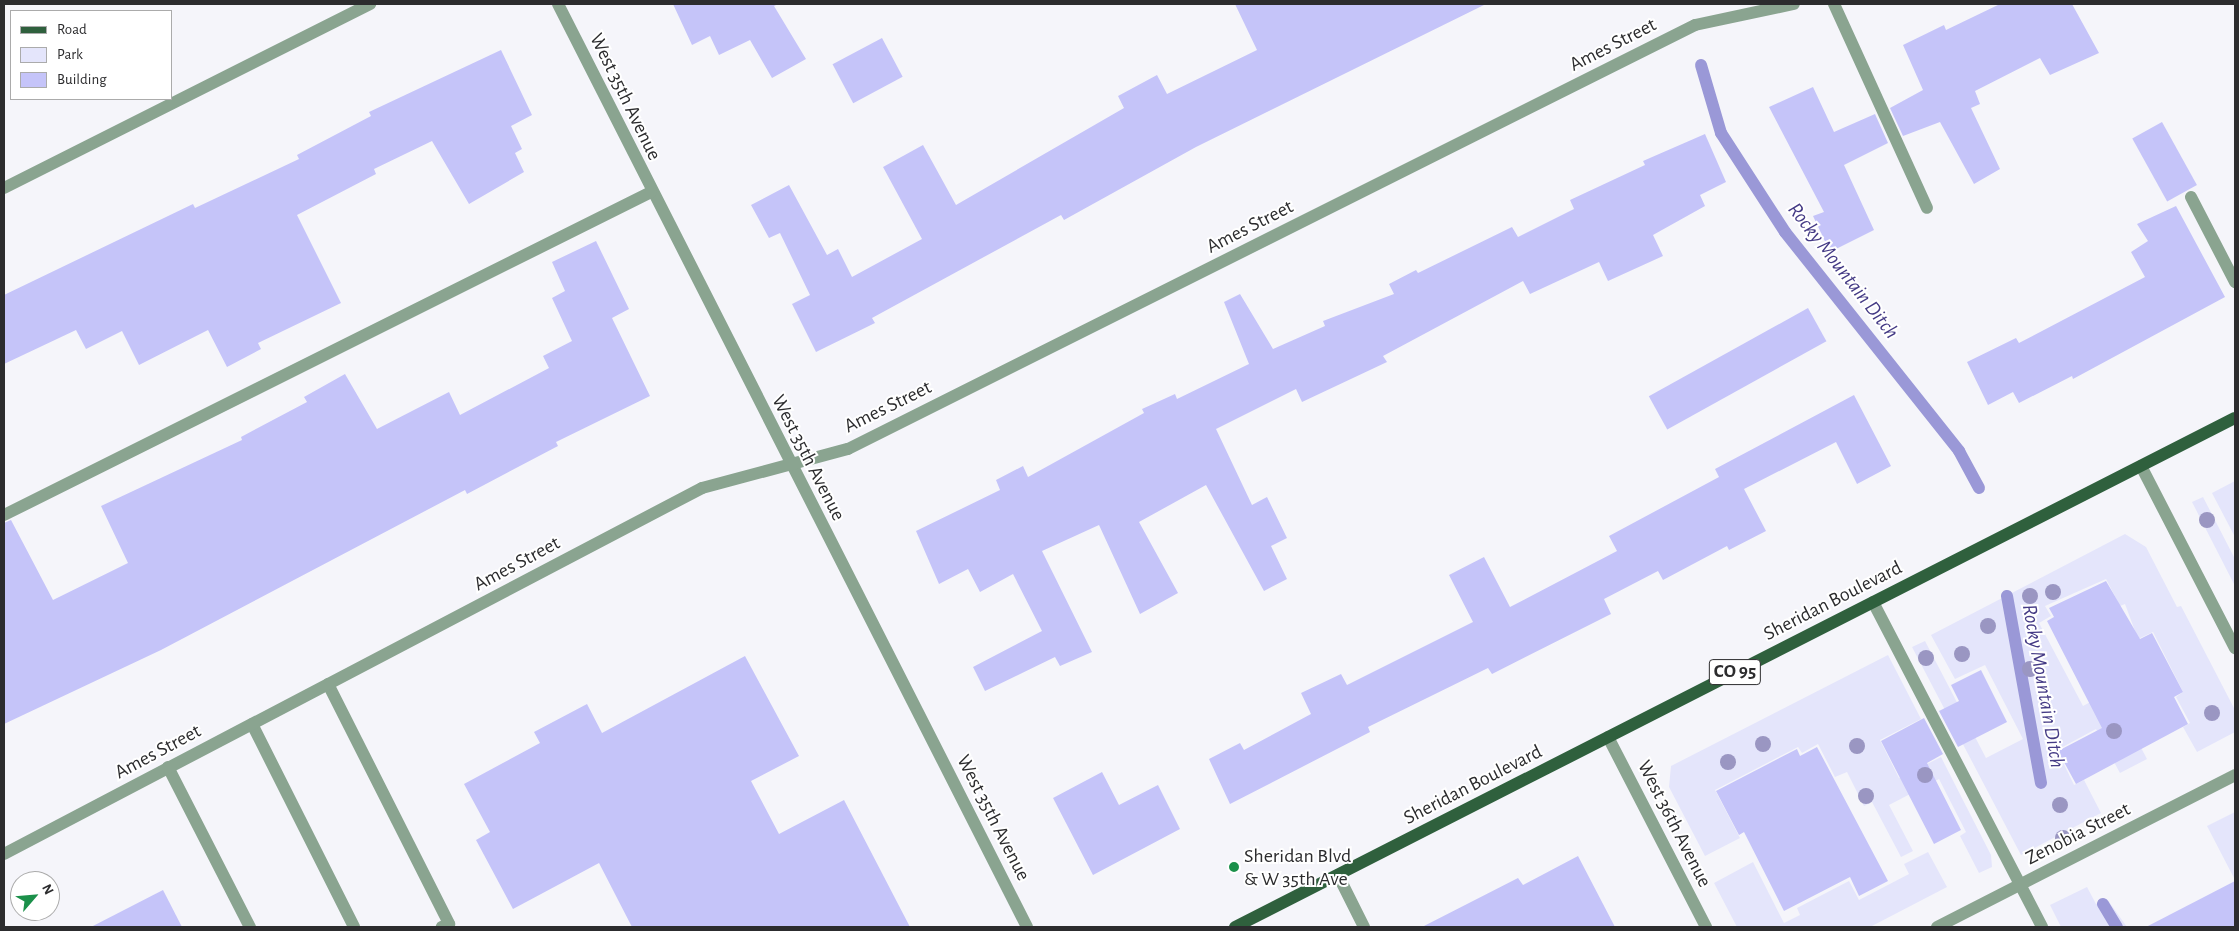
<!DOCTYPE html>
<style>
body{margin:0}
#map{position:relative;width:2239px;height:931px;overflow:hidden;background:#f5f5fa;font-family:"Alegreya Sans",sans-serif}
div>[style]{position:absolute}
.green>*{inset:0;background:#e4e5fb}
.stream>*{height:12px;margin:-6px;padding:0 6px;transform-origin:6px;border-radius:6px;background:#9a98d7}
.building>*{inset:0;background:#c5c4f9;transform-origin:0 0}
.minor>*{height:12px;margin:-6px;padding:0 6px;transform-origin:6px;border-radius:6px;background:#8aa490}
.major>*{height:12px;margin:-6px;padding:0 6px;transform-origin:6px;border-radius:6px;background:#2f603d}
.trees>*{width:16px;height:16px;margin:-8px;border-radius:50%;background:#9a96c2}
.dots>*{width:14px;height:14px;translate:-50% -50%;box-sizing:border-box;border:2px solid #fff;border-radius:50%}
span{translate:-50% -50%;white-space:nowrap;text-align:center;line-height:1.15;-webkit-text-stroke:4px #fff;paint-order:stroke}
.shield-label span{padding:1px 4px;background:#fff;border:1px solid;border-radius:4px;-webkit-text-stroke-width:0}
.shield-label{font-size:19px;color:#2c2c2e;font-weight:700}
.street-label{font-size:20px;color:#2c2c2e}
.poi-label{font-size:20px;color:#2c2c2e}
.left{translate:0 -50%;text-align:left}
.water-label{font-size:21px;color:#443a85;font-style:italic}
.frame{position:absolute;inset:0;border:5px solid #2c2c2e;pointer-events:none}
.legend{position:absolute;left:10px;top:10px;width:162px;height:90px;box-sizing:border-box;background:#fff;border:1px solid #ababab;margin:0;padding:6px 9px;list-style:none;font-size:15px;color:#2c2c2e}
.legend li{display:flex;align-items:center;gap:10px;height:25px}
.legend b{width:25px;border:1px solid #ababab}
.north{position:absolute;left:10px;top:871px;width:50px;height:50px;box-sizing:border-box;background:#fff;border:1px solid #ababab;border-radius:50%;rotate:63deg;font-size:14px;font-weight:700;line-height:20px;text-align:center;color:#2c2c2e}
.north::after{content:'';display:block;margin:auto;width:18px;height:22px;background:#1b904a;clip-path:polygon(50% 0,100% 100%,50% 72%,0 100%)}
</style>
<div id="map">
<div class="green">
<div style="clip-path:polygon(2235px 481px,2235px 537px,2212px 493px)"></div>
<div style="clip-path:polygon(2203px 497px,2235px 559px,2235px 586px,2192px 502px)"></div>
<div style="clip-path:polygon(2125px 534px,2146px 547px,2177px 607px,2181px 606px,2235px 710px,2235px 732px,2197px 752px,2183px 727px,2190px 723px,2176px 697px,2183px 692px,2153px 632px,2138px 639px,2125px 604px,2120px 606px,2106px 579px,2045px 606px,2051px 616px,2039px 623px,2083px 706px,2111px 691px,2147px 759px,2120px 773px,2096px 729px,2057px 750px,2074px 785px,2084px 780px,2101px 813px,2021px 855px,1912px 647px,1925px 641px,1986px 758px,2023px 739px,1985px 665px,1955px 679px,1931px 635px)"></div>
<div style="clip-path:polygon(1888px 655px,1921px 719px,1880px 740px,1899px 778px,1941px 757px,1991px 855px,1992px 867px,1979px 873px,1960px 836px,1966px 832px,1939px 779px,1889px 805px,1913px 851px,1901px 857px,1872px 802px,1864px 806px,1847px 772px,1835px 777px,1818px 744px,1802px 753px,1798px 747px,1715px 790px,1740px 838px,1705px 856px,1669px 787px,1671px 766px)"></div>
<div style="clip-path:polygon(2235px 812px,2235px 877px,2234px 878px,2207px 826px)"></div>
<div style="clip-path:polygon(1928px 852px,1947px 887px,1870px 927px,1737px 927px,1714px 883px,1753px 862px,1784px 923px,1800px 915px,1797px 908px,1849px 881px,1859px 900px,1909px 874px,1904px 864px)"></div>
<div style="clip-path:polygon(2087px 887px,2096px 904px,2107px 899px,2127px 927px,2061px 927px,2050px 905px)"></div>
</div>
<div class="stream">
<div style="left:1701px;top:65px;width:71px;rotate:73.6deg"></div>
<div style="left:1721px;top:133px;width:118px;rotate:57.1deg"></div>
<div style="left:1785px;top:232px;width:280px;rotate:51.5deg"></div>
<div style="left:1959px;top:451px;width:42px;rotate:61.6deg"></div>
<div style="left:2007px;top:596px;width:190px;rotate:79.7deg"></div>
<div style="left:2103px;top:904px;width:27px;rotate:59deg"></div>
</div>
<div class="building">
<div style="clip-path:polygon(673px 4px,778px 4px,774px 6px,806px 59px,772px 78px,750px 40px,719px 55px,710px 36px,692px 45px)"></div>
<div style="clip-path:polygon(1235px 4px,1486px 4px,1196px 147px,1064px 220px,1061px 215px,872px 318px,875px 323px,816px 352px,792px 304px,810px 295px,780px 233px,769px 238px,751px 205px,789px 185px,827px 255px,838px 249px,852px 277px,922px 239px,883px 167px,923px 145px,956px 205px,1124px 108px,1118px 96px,1157px 75px,1167px 94px,1257px 50px)"></div>
<div style="clip-path:polygon(2000px 4px,2072px 4px,2099px 53px,2050px 75px,2040px 58px,1975px 91px,1980px 104px,1971px 108px,2000px 169px,1974px 184px,1940px 122px,1903px 136px,1890px 108px,1923px 90px,1903px 45px,1944px 25px,1946px 30px)"></div>
<div style="left:882px;top:38px;width:44px;height:56px;rotate:62deg"></div>
<div style="clip-path:polygon(501px 50px,532px 115px,511px 126px,522px 149px,515px 153px,524px 172px,469px 204px,432px 141px,374px 169px,376px 174px,297px 215px,341px 303px,258px 343px,261px 349px,227px 367px,208px 330px,139px 365px,122px 331px,86px 349px,76px 330px,4px 364px,4px 295px,193px 204px,195px 208px,299px 159px,297px 155px,371px 116px,369px 112px)"></div>
<div style="clip-path:polygon(1813px 87px,1834px 132px,1875px 114px,1888px 143px,1844px 165px,1874px 230px,1830px 252px,1813px 216px,1824px 212px,1769px 107px)"></div>
<div style="left:2162px;top:122px;width:72px;height:34px;rotate:61deg"></div>
<div style="clip-path:polygon(1705px 134px,1726px 182px,1700px 195px,1705px 206px,1653px 235px,1663px 256px,1608px 281px,1599px 262px,1530px 294px,1523px 281px,1383px 356px,1387px 362px,1302px 402px,1296px 389px,1216px 429px,1252px 505px,1267px 497px,1287px 538px,1271px 546px,1287px 579px,1264px 591px,1206px 485px,1139px 522px,1178px 593px,1140px 614px,1099px 525px,1042px 551px,1092px 652px,1060px 666px,1055px 657px,985px 691px,973px 667px,1042px 631px,1013px 574px,980px 592px,968px 569px,939px 584px,916px 531px,1000px 490px,996px 480px,1023px 466px,1028px 477px,1144px 413px,1142px 409px,1175px 394px,1177px 399px,1249px 364px,1224px 302px,1240px 294px,1273px 349px,1325px 326px,1323px 321px,1394px 294px,1389px 284px,1416px 270px,1418px 273px,1512px 227px,1518px 237px,1574px 209px,1570px 200px,1645px 165px,1643px 161px)"></div>
<div style="clip-path:polygon(2176px 206px,2225px 297px,2073px 379px,2072px 376px,2019px 403px,2013px 392px,1988px 405px,1967px 362px,2016px 338px,2019px 343px,2145px 277px,2131px 252px,2148px 241px,2137px 224px)"></div>
<div style="clip-path:polygon(596px 241px,629px 309px,612px 318px,650px 396px,556px 442px,558px 446px,467px 494px,465px 490px,161px 650px,4px 724px,4px 523px,11px 520px,53px 600px,128px 563px,101px 506px,242px 440px,241px 437px,307px 402px,304px 397px,345px 374px,377px 429px,449px 392px,460px 415px,549px 368px,543px 356px,572px 341px,552px 298px,565px 291px,552px 262px)"></div>
<div style="left:1808px;top:308px;width:38px;height:182px;rotate:61deg"></div>
<div style="clip-path:polygon(1854px 395px,1891px 466px,1857px 484px,1836px 442px,1744px 489px,1766px 531px,1729px 550px,1727px 546px,1663px 580px,1658px 571px,1604px 599px,1611px 614px,1492px 674px,1488px 668px,1368px 727px,1370px 732px,1230px 804px,1209px 759px,1240px 743px,1244px 750px,1311px 714px,1301px 693px,1341px 674px,1347px 685px,1473px 622px,1449px 575px,1484px 557px,1510px 607px,1617px 551px,1609px 536px,1719px 477px,1715px 469px)"></div>
<div style="clip-path:polygon(2106px 581px,2140px 639px,2152px 633px,2183px 692px,2174px 697px,2188px 724px,2076px 784px,2058px 751px,2102px 728px,2047px 621px,2054px 617px,2049px 608px)"></div>
<div style="clip-path:polygon(745px 656px,799px 756px,751px 781px,779px 834px,844px 800px,910px 927px,632px 927px,599px 863px,513px 909px,476px 840px,490px 832px,464px 784px,540px 743px,534px 732px,587px 704px,602px 733px)"></div>
<div style="clip-path:polygon(1981px 670px,2007px 722px,1958px 747px,1939px 711px,1959px 701px,1951px 685px)"></div>
<div style="clip-path:polygon(1924px 718px,1943px 754px,1927px 763px,1961px 830px,1934px 844px,1881px 741px)"></div>
<div style="clip-path:polygon(1817px 747px,1888px 881px,1859px 896px,1850px 877px,1784px 911px,1744px 832px,1739px 835px,1716px 791px,1797px 749px,1800px 756px)"></div>
<div style="clip-path:polygon(1102px 772px,1119px 805px,1158px 785px,1180px 829px,1093px 875px,1053px 798px)"></div>
<div style="clip-path:polygon(1578px 856px,1615px 927px,1422px 927px,1518px 878px,1523px 885px)"></div>
<div style="clip-path:polygon(2235px 881px,2235px 927px,2146px 927px)"></div>
<div style="clip-path:polygon(163px 890px,182px 927px,91px 927px)"></div>
</div>
<div class="minor">
<div style="left:558px;top:4px;width:1035px;rotate:63.06deg"></div>
<div style="left:1834px;top:4px;width:224px;rotate:65.5deg"></div>
<div style="left:4px;top:188px;width:410px;rotate:-26.7deg"></div>
<div style="left:2191px;top:197px;width:96px;rotate:62.6deg"></div>
<div style="left:2141px;top:466px;width:205px;rotate:62.7deg"></div>
<div style="left:4px;top:515px;width:723px;rotate:-26.53deg"></div>
<div style="left:1873px;top:602px;width:366px;rotate:62.5deg"></div>
<div style="left:328px;top:684px;width:269px;rotate:63.2deg"></div>
<div style="left:449px;top:924px;width:8px;rotate:157deg"></div>
<div style="left:252px;top:724px;width:227px;rotate:63.3deg"></div>
<div style="left:1608px;top:737px;width:214px;rotate:62.7deg"></div>
<div style="left:168px;top:767px;width:180px;rotate:62.9deg"></div>
<div style="left:4px;top:854px;width:788px;rotate:-27.67deg"></div>
<div style="left:702px;top:488px;width:151px;rotate:-15deg"></div>
<div style="left:848px;top:449px;width:947px;rotate:-26.59deg"></div>
<div style="left:1695px;top:25px;width:101px;rotate:-12deg"></div>
<div style="left:1338px;top:875px;width:58px;rotate:63.4deg"></div>
<div style="left:1937px;top:927px;width:335px;rotate:-27deg"></div>
</div>
<div class="major">
<div style="left:1235px;top:927px;width:1122px;rotate:-26.98deg"></div>
</div>
<div class="trees">
<div style="left:2207px;top:520px"></div>
<div style="left:2053px;top:592px"></div>
<div style="left:2030px;top:596px"></div>
<div style="left:1988px;top:626px"></div>
<div style="left:1962px;top:654px"></div>
<div style="left:1926px;top:658px"></div>
<div style="left:2030px;top:669px"></div>
<div style="left:2212px;top:713px"></div>
<div style="left:2114px;top:731px"></div>
<div style="left:1763px;top:744px"></div>
<div style="left:1857px;top:746px"></div>
<div style="left:1728px;top:762px"></div>
<div style="left:1925px;top:775px"></div>
<div style="left:1866px;top:796px"></div>
<div style="left:2060px;top:805px"></div>
<div style="left:2063px;top:838px"></div>
</div>
<div class="dots">
<div style="left:1234px;top:867px;background:#1b904a"></div>
</div>
<div class="shield-label">
<span style="left:1735px;top:672px">CO 95</span>
</div>
<div class="street-label">
<span style="left:1613px;top:45px;rotate:-27deg">Ames Street</span>
<span style="left:625px;top:97px;rotate:64deg">West 35th Avenue</span>
<span style="left:1250px;top:227px;rotate:-27deg">Ames Street</span>
<span style="left:888px;top:407px;rotate:-26deg">Ames Street</span>
<span style="left:808px;top:458px;rotate:63deg">West 35th Avenue</span>
<span style="left:517px;top:564px;rotate:-28deg">Ames Street</span>
<span style="left:1833px;top:601px;rotate:-27deg">Sheridan Boulevard</span>
<span style="left:158px;top:752px;rotate:-28deg">Ames Street</span>
<span style="left:1473px;top:785px;rotate:-27deg">Sheridan Boulevard</span>
<span style="left:993px;top:818px;rotate:63deg">West 35th Avenue</span>
<span style="left:1674px;top:824px;rotate:63deg">West 36th Avenue</span>
<span style="left:2078px;top:834px;rotate:-27deg">Zenobia Street</span>
</div>
<div class="poi-label">
<span class="left" style="left:1244px;top:868px">Sheridan Blvd<br>&amp; W 35th Ave</span>
</div>
<div class="water-label">
<span style="left:1843px;top:271px;rotate:52deg">Rocky Mountain Ditch</span>
<span style="left:2043px;top:686px;rotate:80deg">Rocky Mountain Ditch</span>
</div>
<div class="frame"></div>
<ul class="legend">
<li><b style="height:6px;background:#2f603d"></b>Road</li>
<li><b style="height:14px;background:#e4e5fb"></b>Park</li>
<li><b style="height:14px;background:#c5c4f9"></b>Building</li>
</ul>
<div class="north">N</div>
</div>
